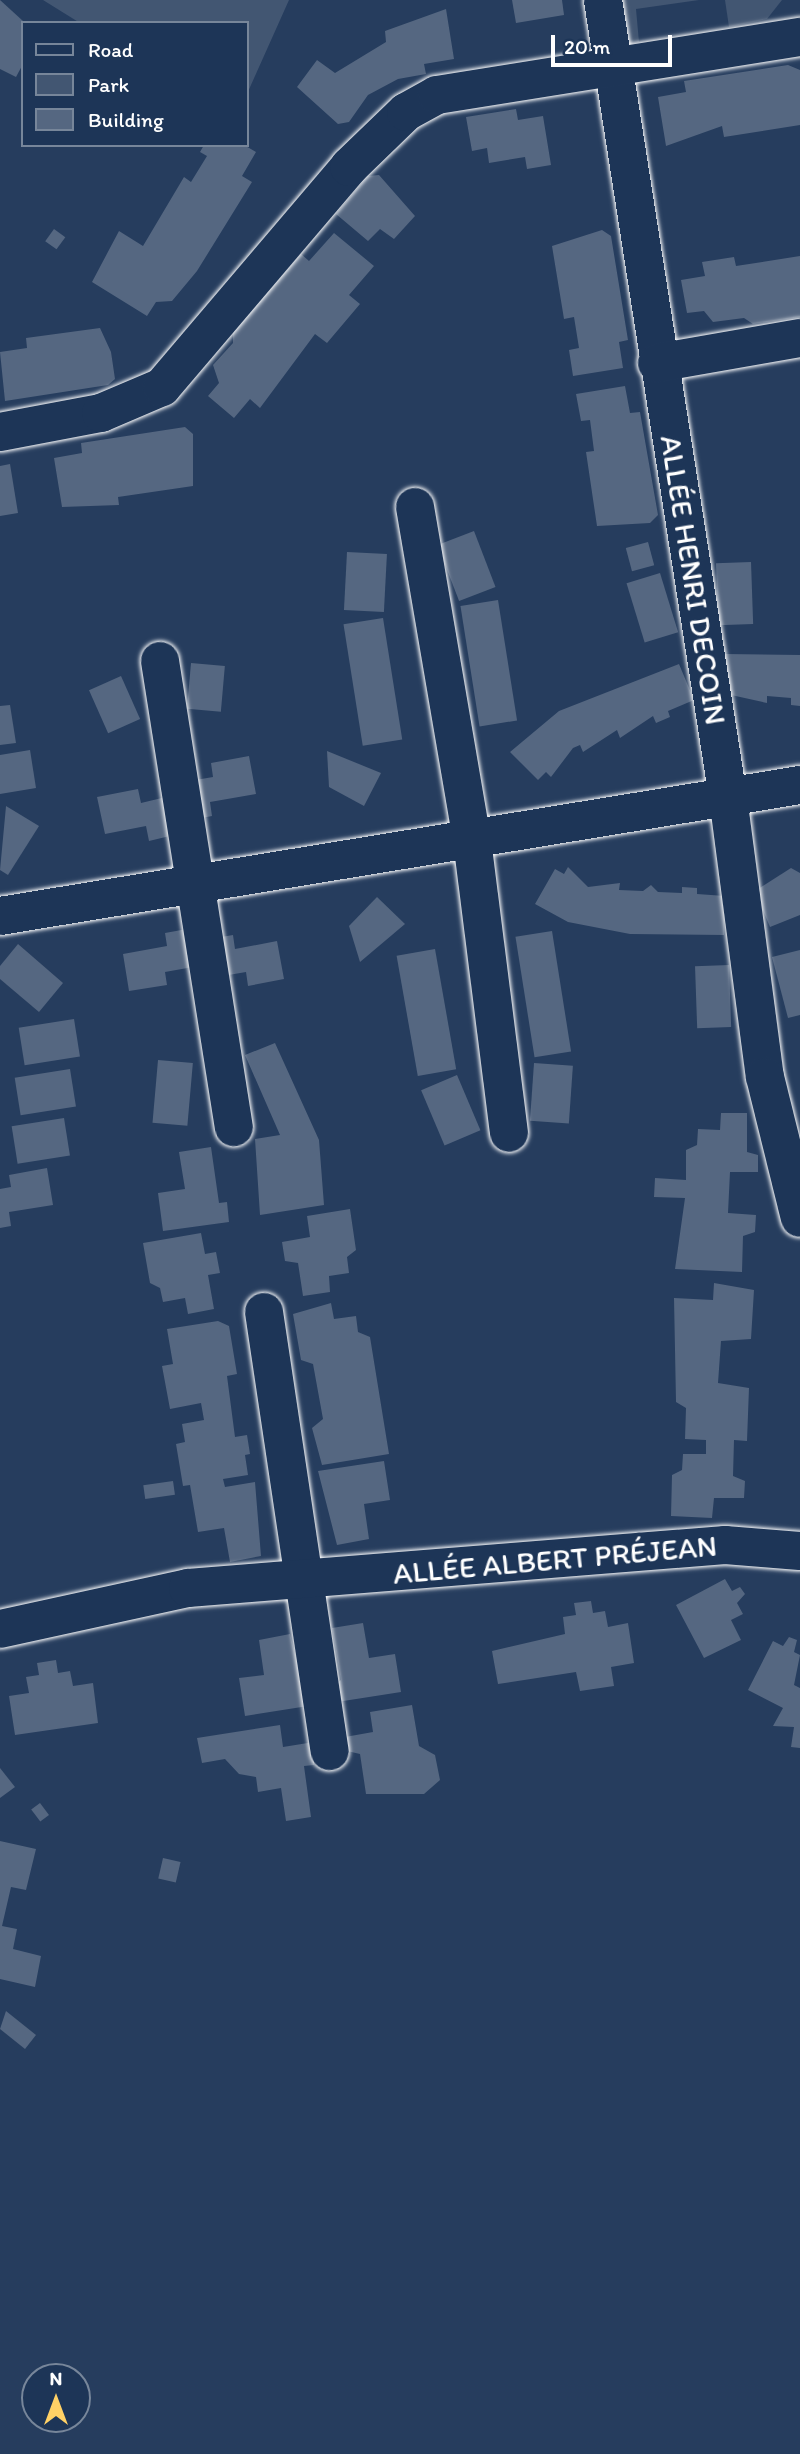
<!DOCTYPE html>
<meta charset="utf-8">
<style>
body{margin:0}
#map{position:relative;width:800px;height:2454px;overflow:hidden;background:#263d5e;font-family:Itim,sans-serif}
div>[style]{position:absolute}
.green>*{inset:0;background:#425672}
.building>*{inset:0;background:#556781;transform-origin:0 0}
.roads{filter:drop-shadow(0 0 2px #fff) drop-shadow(0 0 2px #fff)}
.minor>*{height:38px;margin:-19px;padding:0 19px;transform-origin:19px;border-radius:19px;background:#1d3557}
span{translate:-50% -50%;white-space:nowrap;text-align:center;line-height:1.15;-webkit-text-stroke:7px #1d3557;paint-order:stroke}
.street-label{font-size:30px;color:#fff}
.legend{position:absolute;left:21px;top:21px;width:228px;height:126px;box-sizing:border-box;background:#1d3557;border:2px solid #77869a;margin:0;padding:9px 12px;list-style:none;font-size:21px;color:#fff}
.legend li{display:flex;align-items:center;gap:14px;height:35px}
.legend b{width:35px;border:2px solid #77869a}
.north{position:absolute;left:21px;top:2363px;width:70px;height:70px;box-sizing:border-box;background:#1d3557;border:2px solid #77869a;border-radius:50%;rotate:0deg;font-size:19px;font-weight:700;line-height:28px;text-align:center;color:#fff}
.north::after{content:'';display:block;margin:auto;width:24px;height:32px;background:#ffd166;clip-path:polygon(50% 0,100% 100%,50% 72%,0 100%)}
.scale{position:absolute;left:551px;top:35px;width:121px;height:32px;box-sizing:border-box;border:4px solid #fff;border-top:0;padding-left:9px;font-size:21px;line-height:24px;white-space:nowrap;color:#fff;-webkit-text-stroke:5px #1d3557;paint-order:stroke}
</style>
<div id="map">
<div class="green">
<div style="clip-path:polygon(43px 0,289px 0,247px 94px,247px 23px,80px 23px)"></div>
<div style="clip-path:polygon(610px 0,699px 0,636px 9px,639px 42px,624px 45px)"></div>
<div style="clip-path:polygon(725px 0,782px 0,767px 19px,729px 27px)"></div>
</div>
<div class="building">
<div style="clip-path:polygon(0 0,23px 21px,23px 64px,16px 77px,0 69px)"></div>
<div style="clip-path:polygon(512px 0,562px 0,564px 15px,516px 23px)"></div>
<div style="clip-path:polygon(446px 9px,454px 59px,424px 64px,426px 74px,398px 79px,368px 95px,349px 122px,338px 124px,297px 87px,317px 60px,335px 73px,386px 42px,385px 31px)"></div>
<div style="clip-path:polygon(788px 65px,800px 70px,800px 125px,724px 137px,722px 126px,666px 146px,658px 97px,686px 92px,684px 81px)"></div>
<div style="clip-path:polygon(516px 109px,518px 120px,543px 116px,551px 165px,527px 169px,525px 157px,489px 163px,487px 148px,472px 151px,466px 117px)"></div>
<div style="clip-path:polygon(204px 145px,244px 145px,256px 152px,242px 176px,252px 182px,197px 271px,172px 301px,156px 302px,147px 316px,92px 282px,119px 231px,143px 246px,184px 177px,191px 182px,207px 156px,200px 152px)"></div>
<div style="clip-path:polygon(379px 175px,415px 216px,394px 239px,380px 229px,368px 241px,336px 214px,368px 176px)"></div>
<div style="left:54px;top:229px;width:14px;height:15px;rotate:36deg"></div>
<div style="clip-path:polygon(602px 230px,611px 236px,628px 340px,619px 342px,623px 368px,573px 376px,569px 350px,579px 348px,574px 317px,564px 319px,552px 246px)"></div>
<div style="clip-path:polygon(334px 233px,374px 266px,349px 295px,360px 304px,327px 343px,315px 334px,260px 408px,250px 399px,234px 418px,208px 396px,219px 383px,213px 365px,233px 343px,233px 332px,301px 254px,309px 261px)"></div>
<div style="clip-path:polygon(800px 256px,800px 317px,753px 324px,744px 318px,713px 322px,704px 311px,687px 313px,681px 280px,705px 276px,702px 262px,734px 257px,736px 266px)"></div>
<div style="clip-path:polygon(100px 328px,111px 352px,115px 379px,108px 385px,5px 401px,0 352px,27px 348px,26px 338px)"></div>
<div style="clip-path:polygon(625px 386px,630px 413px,640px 412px,658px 515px,650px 523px,597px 526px,586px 452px,594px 451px,590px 420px,581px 421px,576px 394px)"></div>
<div style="clip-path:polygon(185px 427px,193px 434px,193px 486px,118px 497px,119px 505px,62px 507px,54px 458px,82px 453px,81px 443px)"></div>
<div style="clip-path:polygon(10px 464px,18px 513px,0 516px,0 466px)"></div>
<div style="left:474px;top:531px;width:60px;height:39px;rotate:69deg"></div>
<div style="left:648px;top:542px;width:24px;height:23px;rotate:75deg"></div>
<div style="left:347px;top:552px;width:40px;height:58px;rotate:3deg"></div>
<div style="left:751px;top:562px;width:62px;height:35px;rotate:88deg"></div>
<div style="left:660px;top:573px;width:62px;height:35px;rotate:73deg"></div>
<div style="left:498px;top:600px;width:122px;height:38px;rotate:81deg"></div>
<div style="left:383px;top:618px;width:123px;height:40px;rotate:81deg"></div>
<div style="clip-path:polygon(724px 654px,800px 655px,800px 706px,791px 705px,791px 698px,767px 696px,767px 703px,722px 693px)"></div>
<div style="left:191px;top:663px;width:34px;height:46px;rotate:5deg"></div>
<div style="clip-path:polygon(679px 664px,694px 700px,668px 711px,670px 717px,656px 723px,653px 716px,620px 738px,617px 730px,583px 752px,580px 745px,573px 748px,551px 777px,546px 772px,538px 780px,510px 752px,559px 711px)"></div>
<div style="left:121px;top:676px;width:47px;height:35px;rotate:66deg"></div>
<div style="clip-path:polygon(10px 705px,16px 743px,0 745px,0 706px)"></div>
<div style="clip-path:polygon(30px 750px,36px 788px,0 794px,0 755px)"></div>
<div style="clip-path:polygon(327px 751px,381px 773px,364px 806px,329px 787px)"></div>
<div style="clip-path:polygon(249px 756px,256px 794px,210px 802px,212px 816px,191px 820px,184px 782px,213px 777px,211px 763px)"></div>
<div style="clip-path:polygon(138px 789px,141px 803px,166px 797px,174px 835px,149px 841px,146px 826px,105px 834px,97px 797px)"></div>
<div style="clip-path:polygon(6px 806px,39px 826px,8px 875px,0 870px)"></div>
<div style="clip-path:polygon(568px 867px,588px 887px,620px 883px,619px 890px,643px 891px,651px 885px,658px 892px,682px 893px,682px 887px,697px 888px,697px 894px,725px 896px,724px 935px,630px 934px,568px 922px,535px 904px,555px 869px,564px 874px)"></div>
<div style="clip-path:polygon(791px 868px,800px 873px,800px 915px,770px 927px,755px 891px)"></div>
<div style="clip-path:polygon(377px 897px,405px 924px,360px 962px,349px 926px)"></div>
<div style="clip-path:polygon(187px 929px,193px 967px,165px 972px,167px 985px,129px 991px,123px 954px,167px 946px,165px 933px)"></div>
<div style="left:552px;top:931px;width:122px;height:37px;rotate:81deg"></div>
<div style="clip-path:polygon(233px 935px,235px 949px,277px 941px,284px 979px,248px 986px,246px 972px,217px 977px,210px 939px)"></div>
<div style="clip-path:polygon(18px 944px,63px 983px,39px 1012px,0 979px,0 966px)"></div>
<div style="left:435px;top:949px;width:122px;height:39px;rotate:80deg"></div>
<div style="clip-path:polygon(800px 950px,800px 1015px,788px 1018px,772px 957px)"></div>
<div style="left:729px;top:965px;width:62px;height:34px;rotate:88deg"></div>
<div style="left:74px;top:1019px;width:38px;height:56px;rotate:81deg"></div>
<div style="clip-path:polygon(275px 1043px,319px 1140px,324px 1205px,260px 1215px,255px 1139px,280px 1135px,245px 1055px)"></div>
<div style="left:158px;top:1060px;width:35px;height:63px;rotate:5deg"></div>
<div style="left:534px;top:1063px;width:39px;height:58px;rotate:4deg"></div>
<div style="left:70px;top:1069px;width:38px;height:56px;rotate:81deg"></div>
<div style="left:457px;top:1075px;width:60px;height:39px;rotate:67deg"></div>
<div style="clip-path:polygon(721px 1113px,747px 1113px,747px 1152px,758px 1155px,758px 1172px,730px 1172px,728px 1213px,756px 1215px,755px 1232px,743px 1236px,742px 1272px,675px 1269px,685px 1198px,654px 1197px,655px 1178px,686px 1180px,686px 1150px,697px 1145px,698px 1129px,720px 1130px)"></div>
<div style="left:64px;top:1118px;width:38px;height:53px;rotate:81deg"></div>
<div style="clip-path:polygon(211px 1147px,219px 1203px,227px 1202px,229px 1222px,163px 1231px,158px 1193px,185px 1189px,179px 1152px)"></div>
<div style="clip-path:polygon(47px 1168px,53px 1205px,9px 1212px,11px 1226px,0 1228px,0 1189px,11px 1187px,9px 1175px)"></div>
<div style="clip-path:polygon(350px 1209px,356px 1250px,347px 1257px,349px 1273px,329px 1276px,330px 1292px,303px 1296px,298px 1263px,285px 1261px,282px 1242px,310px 1237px,307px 1216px)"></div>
<div style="clip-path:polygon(201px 1233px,205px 1254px,216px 1252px,220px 1273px,208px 1275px,214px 1309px,188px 1314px,185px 1298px,163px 1302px,160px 1288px,150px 1283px,143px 1243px)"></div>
<div style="clip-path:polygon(714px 1283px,754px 1290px,751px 1339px,721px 1341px,718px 1383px,749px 1388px,747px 1441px,734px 1440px,733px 1476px,745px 1481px,744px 1498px,714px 1498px,712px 1518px,671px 1516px,672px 1475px,682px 1470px,683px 1454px,706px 1454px,706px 1440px,685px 1439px,686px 1408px,676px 1402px,674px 1298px,713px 1300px)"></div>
<div style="clip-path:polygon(331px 1303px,334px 1319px,356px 1316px,358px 1332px,370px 1337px,389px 1454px,322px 1465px,312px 1428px,323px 1419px,313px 1364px,301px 1360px,293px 1314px)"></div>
<div style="clip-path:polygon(218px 1321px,229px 1326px,237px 1374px,227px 1376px,235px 1437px,247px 1435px,250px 1454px,245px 1455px,248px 1475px,223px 1479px,225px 1487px,255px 1482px,261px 1556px,230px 1562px,224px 1528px,198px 1532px,190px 1485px,183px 1486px,176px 1444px,185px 1442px,182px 1424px,204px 1420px,201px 1403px,170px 1409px,162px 1366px,173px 1364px,167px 1329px)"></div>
<div style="clip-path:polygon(384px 1461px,390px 1500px,364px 1504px,369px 1539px,337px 1545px,318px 1471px)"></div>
<div style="left:173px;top:1481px;width:14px;height:30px;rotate:82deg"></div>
<div style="clip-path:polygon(725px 1579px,732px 1591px,740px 1587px,745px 1594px,737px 1603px,743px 1614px,731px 1620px,741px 1640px,704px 1658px,676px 1605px)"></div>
<div style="clip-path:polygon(591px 1601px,593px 1613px,605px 1611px,608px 1627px,628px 1623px,634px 1663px,611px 1667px,614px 1686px,580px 1691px,576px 1672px,498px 1684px,492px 1651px,565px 1634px,563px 1617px,576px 1615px,574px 1603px)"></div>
<div style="clip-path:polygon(363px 1623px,369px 1658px,395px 1654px,401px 1692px,337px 1702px,334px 1685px,341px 1680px,332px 1628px)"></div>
<div style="clip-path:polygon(290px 1634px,308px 1706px,245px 1716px,239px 1678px,264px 1675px,259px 1640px)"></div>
<div style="clip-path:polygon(789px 1637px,797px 1640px,794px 1652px,800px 1655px,794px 1685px,800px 1688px,800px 1748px,791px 1747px,794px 1727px,773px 1726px,783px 1708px,748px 1690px,773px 1641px,783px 1646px)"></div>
<div style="clip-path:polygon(56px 1660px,58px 1673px,70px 1671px,73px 1686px,93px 1683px,98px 1723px,15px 1735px,9px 1696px,29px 1693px,26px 1677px,39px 1675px,37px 1663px)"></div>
<div style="clip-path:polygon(412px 1705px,419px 1746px,435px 1755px,440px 1780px,424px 1794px,366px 1794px,360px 1754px,347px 1751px,345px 1737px,373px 1732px,370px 1712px)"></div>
<div style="clip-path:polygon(280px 1725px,283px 1747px,314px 1742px,314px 1765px,304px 1766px,311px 1817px,286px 1821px,281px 1788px,258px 1792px,256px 1777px,239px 1774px,225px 1759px,202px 1763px,197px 1738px)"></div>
<div style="clip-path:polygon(0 1768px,15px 1787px,0 1798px)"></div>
<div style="left:40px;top:1803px;width:15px;height:11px;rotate:53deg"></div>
<div style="clip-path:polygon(0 1841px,36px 1849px,26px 1890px,11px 1887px,2px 1926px,17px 1929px,13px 1949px,41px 1956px,35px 1987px,0 1979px)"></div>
<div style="left:163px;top:1858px;width:18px;height:21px;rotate:13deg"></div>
<div style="clip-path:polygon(6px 2011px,36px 2035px,25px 2049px,0 2029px)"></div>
</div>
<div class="roads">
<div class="minor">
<div style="left:603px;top:0;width:807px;rotate:81.09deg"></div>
<div style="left:728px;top:797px;width:282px;rotate:82.5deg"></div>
<div style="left:765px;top:1077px;width:145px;rotate:76.1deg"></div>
<div style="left:657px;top:363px;width:145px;rotate:-9.9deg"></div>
<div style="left:0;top:432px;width:103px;rotate:-10.7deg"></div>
<div style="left:101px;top:413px;width:66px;rotate:-23.1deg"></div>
<div style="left:162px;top:387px;width:289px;rotate:-49.6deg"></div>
<div style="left:349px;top:167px;width:79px;rotate:-44deg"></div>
<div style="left:406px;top:112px;width:35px;rotate:-29deg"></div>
<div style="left:437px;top:95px;width:368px;rotate:-9.1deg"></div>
<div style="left:415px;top:507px;width:338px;rotate:80.3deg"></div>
<div style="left:472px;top:840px;width:295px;rotate:82.8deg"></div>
<div style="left:160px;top:661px;width:472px;rotate:81deg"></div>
<div style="left:0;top:916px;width:811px;rotate:-9.3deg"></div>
<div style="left:264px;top:1312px;width:444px;rotate:81.5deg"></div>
<div style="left:0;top:1629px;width:192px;rotate:-12.3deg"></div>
<div style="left:188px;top:1588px;width:539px;rotate:-4.58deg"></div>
<div style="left:725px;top:1545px;width:75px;rotate:4.6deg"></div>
</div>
</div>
<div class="street-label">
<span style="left:693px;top:580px;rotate:81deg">ALLÉE HENRI DECOIN</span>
<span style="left:555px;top:1560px;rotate:-5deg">ALLÉE ALBERT PRÉJEAN</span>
</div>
<ul class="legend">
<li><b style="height:9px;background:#1d3557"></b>Road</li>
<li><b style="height:19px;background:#425672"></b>Park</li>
<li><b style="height:19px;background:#556781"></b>Building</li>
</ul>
<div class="north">N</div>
<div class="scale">20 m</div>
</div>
